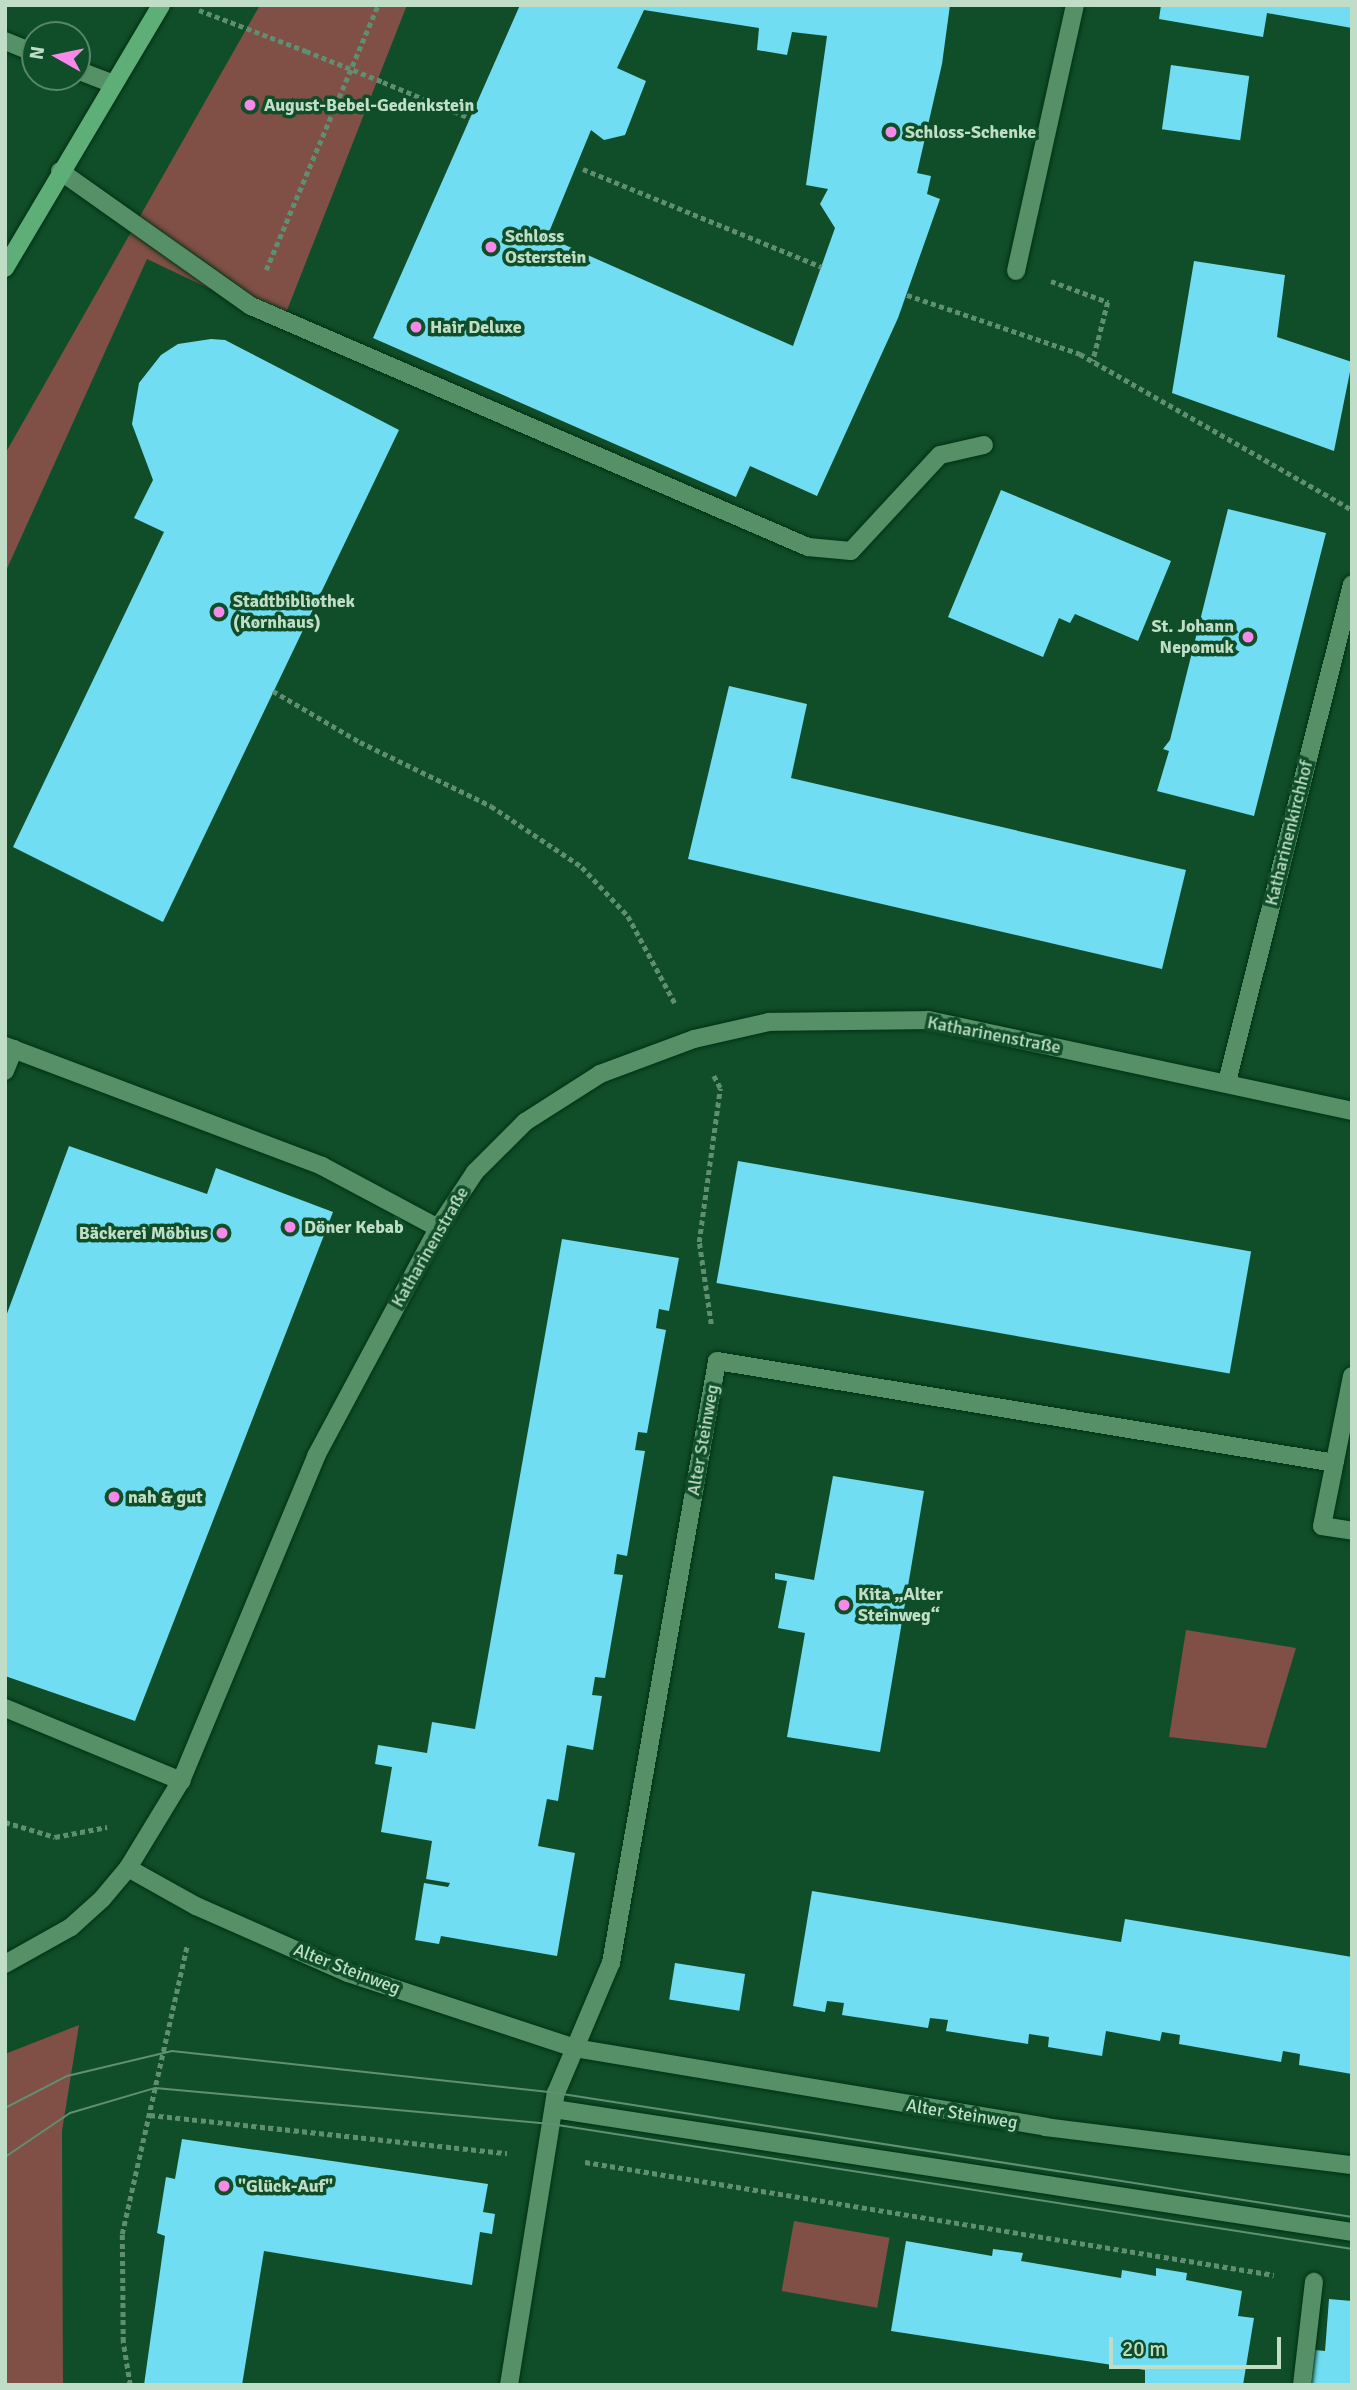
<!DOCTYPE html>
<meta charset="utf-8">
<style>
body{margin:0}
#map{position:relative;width:1357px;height:2390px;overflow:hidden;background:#104e29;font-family:Signika,sans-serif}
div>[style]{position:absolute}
.green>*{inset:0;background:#804f45;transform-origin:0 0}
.building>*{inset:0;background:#71ddf3;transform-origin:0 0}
.path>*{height:4.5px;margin-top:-2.25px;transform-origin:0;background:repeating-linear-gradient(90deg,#5f8e70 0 5px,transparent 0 8.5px)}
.roads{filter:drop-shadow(0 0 2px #013115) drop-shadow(0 0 2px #013115)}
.minor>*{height:18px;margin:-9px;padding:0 9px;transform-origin:9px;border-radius:9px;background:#569067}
.major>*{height:18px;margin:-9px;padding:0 9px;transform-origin:9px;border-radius:9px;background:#5eae77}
.tram>*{height:2px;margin:-1px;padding:0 1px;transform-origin:1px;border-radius:1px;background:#608f71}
.path-bridge>*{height:4.5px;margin-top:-2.25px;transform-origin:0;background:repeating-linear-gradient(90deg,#5f8e70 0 5px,transparent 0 8.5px)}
.dots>*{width:19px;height:19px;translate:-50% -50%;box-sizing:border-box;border:4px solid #104e29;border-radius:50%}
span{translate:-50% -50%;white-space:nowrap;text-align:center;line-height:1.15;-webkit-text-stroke:7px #104e29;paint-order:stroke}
.poi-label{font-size:18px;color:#c0dec7;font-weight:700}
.left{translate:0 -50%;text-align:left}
.right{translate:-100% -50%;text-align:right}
.street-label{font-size:18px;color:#c0dec7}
.frame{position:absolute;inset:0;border:7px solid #c0dec7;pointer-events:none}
.north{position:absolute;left:21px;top:21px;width:70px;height:70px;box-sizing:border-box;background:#104e29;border:2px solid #568868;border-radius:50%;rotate:279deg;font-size:19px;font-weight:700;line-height:28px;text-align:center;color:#c0dec7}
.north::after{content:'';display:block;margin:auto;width:24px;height:32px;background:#f888e9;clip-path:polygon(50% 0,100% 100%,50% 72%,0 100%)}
.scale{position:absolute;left:1109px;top:2337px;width:172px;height:32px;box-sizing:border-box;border:4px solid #c0dec7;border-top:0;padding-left:9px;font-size:21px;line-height:24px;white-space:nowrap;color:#c0dec7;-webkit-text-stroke:5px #104e29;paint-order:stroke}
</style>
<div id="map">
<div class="green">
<div style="clip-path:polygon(260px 5px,407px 5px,282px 323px,147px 259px,5px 573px,5px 454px)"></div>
<div style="clip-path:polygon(1186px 1630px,1296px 1648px,1266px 1748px,1169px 1737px)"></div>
<div style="clip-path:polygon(79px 2025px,62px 2131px,63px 2385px,5px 2385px,5px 2054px)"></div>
<div style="left:794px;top:2221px;width:97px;height:71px;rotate:10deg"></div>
</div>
<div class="building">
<div style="clip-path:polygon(evenodd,520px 5px,950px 5px,942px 64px,917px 173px,931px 176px,927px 194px,940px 199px,898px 318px,817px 496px,750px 466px,736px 497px,373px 338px,520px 5px,644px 10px,759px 28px,757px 50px,787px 55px,792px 32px,827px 36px,806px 185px,828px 189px,820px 204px,835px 228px,793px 346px,547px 237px,591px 130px,604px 140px,625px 135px,646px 81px,617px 68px,644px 10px)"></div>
<div style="clip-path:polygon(1161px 5px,1352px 5px,1352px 28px,1267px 13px,1263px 37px,1159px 19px)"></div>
<div style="left:1171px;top:65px;width:79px;height:65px;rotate:8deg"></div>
<div style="clip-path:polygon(1194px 261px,1285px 275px,1277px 337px,1352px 362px,1334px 451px,1172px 393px)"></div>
<div style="clip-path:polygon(211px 339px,225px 340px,399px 430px,163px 922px,13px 847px,164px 532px,134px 518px,153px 480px,132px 424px,139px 383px,161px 355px,178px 344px)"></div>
<div style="clip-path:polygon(1001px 490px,1171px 561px,1138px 641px,1075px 614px,1070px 623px,1059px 618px,1043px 657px,948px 617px)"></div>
<div style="clip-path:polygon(1228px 509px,1326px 533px,1254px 816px,1157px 791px,1169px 751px,1163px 749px,1170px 740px)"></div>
<div style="clip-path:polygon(729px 686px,807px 704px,791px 778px,1186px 870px,1162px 969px,688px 859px)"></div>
<div style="clip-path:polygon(69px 1146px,207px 1194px,216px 1168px,333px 1212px,135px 1721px,5px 1676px,5px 1319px)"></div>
<div style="left:738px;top:1161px;width:521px;height:124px;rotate:10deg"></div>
<div style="clip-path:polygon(562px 1239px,679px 1258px,669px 1311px,659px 1309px,656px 1328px,666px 1330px,647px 1433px,638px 1432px,635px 1450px,645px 1451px,627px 1556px,617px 1554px,614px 1574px,623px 1575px,605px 1678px,595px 1677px,592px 1695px,602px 1696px,593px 1750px,567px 1745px,558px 1801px,547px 1799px,538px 1846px,575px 1853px,557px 1956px,441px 1936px,439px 1944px,415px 1940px,424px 1883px,448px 1887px,450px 1883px,426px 1879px,432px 1841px,381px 1832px,392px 1767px,375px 1764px,378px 1745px,427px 1753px,432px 1722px,475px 1729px)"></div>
<div style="clip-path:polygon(833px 1476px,924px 1491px,880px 1752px,787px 1737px,805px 1633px,778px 1628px,787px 1581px,775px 1579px,775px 1573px,814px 1580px)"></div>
<div style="clip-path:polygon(812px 1891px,1121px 1942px,1125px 1919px,1352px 1957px,1352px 2074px,1299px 2065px,1300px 2054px,1283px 2051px,1281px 2062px,1179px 2044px,1180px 2035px,1162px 2032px,1160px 2041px,1106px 2031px,1102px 2056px,1048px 2047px,1049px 2037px,1029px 2034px,1028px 2044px,946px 2031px,948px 2020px,930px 2018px,928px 2028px,842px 2015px,844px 2003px,827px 2001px,825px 2012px,793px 2006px)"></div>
<div style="left:675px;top:1963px;width:71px;height:37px;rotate:9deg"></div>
<div style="clip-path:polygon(182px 2139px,488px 2184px,483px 2212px,495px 2214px,492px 2234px,480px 2232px,472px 2285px,264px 2251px,242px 2385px,144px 2385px,165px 2236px,157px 2233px,166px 2177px,175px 2179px)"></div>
<div style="clip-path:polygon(906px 2241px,992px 2256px,993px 2249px,1023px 2253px,1021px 2261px,1121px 2278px,1122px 2270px,1156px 2276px,1156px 2268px,1187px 2273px,1186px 2280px,1242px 2291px,1238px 2316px,1254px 2318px,1243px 2385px,1145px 2385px,1145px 2370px,891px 2331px)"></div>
<div style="clip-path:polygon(1329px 2299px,1352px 2301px,1352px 2385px,1311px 2385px,1315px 2350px,1325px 2351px)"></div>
</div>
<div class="path">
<div style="left:199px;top:10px;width:115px;rotate:21deg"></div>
<div style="left:383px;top:82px;width:94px;rotate:22.5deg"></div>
<div style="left:583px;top:169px;width:258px;rotate:22.3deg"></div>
<div style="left:266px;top:270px;width:288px;rotate:-67.1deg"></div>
<div style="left:1051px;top:281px;width:61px;rotate:20.2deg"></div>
<div style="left:1108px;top:302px;width:61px;rotate:104.3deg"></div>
<div style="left:907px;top:295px;width:183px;rotate:18.8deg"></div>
<div style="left:1080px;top:354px;width:314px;rotate:29.8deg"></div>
<div style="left:273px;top:691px;width:101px;rotate:30.4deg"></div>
<div style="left:360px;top:742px;width:146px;rotate:26deg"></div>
<div style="left:491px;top:806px;width:110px;rotate:33.8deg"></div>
<div style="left:582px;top:867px;width:67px;rotate:46.8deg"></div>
<div style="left:628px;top:916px;width:101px;rotate:61.7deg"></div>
<div style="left:711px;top:1324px;width:83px;rotate:-98.3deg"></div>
<div style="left:699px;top:1242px;width:155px;rotate:-82.2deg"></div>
<div style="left:720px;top:1088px;width:15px;rotate:-118deg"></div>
<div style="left:5px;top:1822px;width:52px;rotate:16.7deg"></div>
<div style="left:55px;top:1837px;width:53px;rotate:-10.9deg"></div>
<div style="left:150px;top:2115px;width:359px;rotate:6.1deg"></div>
<div style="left:585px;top:2162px;width:698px;rotate:9.31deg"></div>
<div style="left:130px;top:2385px;width:44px;rotate:-99.2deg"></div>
<div style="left:123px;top:2342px;width:108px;rotate:-90.5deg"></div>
<div style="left:122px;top:2234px;width:296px;rotate:-77.3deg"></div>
</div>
<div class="roads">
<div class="minor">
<div style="left:5px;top:41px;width:32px;rotate:22deg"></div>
<div style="left:77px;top:70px;width:39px;rotate:21deg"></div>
<div style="left:60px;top:171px;width:234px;rotate:35.3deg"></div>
<div style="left:251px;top:306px;width:607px;rotate:23.4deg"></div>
<div style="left:808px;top:547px;width:43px;rotate:5.3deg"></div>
<div style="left:851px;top:551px;width:131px;rotate:-47.2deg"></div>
<div style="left:940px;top:455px;width:45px;rotate:-12.8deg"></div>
<div style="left:1016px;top:271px;width:272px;rotate:-77.5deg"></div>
<div style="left:5px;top:1046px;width:339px;rotate:20.7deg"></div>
<div style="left:322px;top:1166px;width:132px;rotate:28.1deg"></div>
<div style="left:5px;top:1071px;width:24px;rotate:-68deg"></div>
<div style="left:1227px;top:1082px;width:513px;rotate:-75.91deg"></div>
<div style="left:1352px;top:1376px;width:153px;rotate:101.3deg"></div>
<div style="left:1322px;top:1526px;width:30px;rotate:9deg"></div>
<div style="left:5px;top:1708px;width:191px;rotate:22.5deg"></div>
<div style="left:128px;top:1868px;width:78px;rotate:29.2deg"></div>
<div style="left:196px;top:1906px;width:166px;rotate:23.8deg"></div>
<div style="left:348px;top:1973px;width:239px;rotate:18.3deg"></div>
<div style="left:575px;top:2048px;width:477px;rotate:9.5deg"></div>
<div style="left:1045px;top:2127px;width:309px;rotate:7.1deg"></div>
<div style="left:5px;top:1964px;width:76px;rotate:-29.3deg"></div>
<div style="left:71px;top:1927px;width:42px;rotate:-42.1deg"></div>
<div style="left:102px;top:1899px;width:40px;rotate:-50deg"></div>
<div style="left:128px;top:1868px;width:102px;rotate:-58.7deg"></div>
<div style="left:181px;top:1781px;width:352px;rotate:-67.4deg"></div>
<div style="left:316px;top:1456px;width:259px;rotate:-61.8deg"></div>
<div style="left:438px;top:1228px;width:67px;rotate:-56.5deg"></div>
<div style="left:475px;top:1172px;width:71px;rotate:-45deg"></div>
<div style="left:525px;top:1122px;width:89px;rotate:-32.6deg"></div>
<div style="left:600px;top:1074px;width:100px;rotate:-20.4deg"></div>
<div style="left:694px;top:1039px;width:77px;rotate:-12.8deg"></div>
<div style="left:769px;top:1022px;width:159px;rotate:-0.7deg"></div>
<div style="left:928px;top:1020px;width:434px;rotate:12.1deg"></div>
<div style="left:554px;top:2109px;width:807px;rotate:8.76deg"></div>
<div style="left:509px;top:2385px;width:296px;rotate:-80.9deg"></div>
<div style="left:556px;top:2093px;width:141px;rotate:-67.1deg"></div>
<div style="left:611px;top:1963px;width:611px;rotate:-80.01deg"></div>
<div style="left:717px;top:1361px;width:626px;rotate:9.37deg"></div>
<div style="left:1302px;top:2385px;width:104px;rotate:-83.4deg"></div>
</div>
<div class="major">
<div style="left:5px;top:268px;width:306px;rotate:-59.3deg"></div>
</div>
</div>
<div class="tram">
<div style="left:5px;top:2108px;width:70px;rotate:-27.3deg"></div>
<div style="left:67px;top:2076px;width:108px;rotate:-13.4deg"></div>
<div style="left:172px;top:2051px;width:386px;rotate:6.2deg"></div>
<div style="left:556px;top:2093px;width:806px;rotate:8.85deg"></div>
<div style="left:5px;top:2157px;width:78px;rotate:-34.1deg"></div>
<div style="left:70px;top:2113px;width:89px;rotate:-16.4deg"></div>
<div style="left:155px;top:2088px;width:398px;rotate:5.2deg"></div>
<div style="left:551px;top:2124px;width:811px;rotate:8.87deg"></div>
</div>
<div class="path-bridge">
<div style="left:306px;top:51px;width:83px;rotate:21.9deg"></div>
</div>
<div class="dots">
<div style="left:250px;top:105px;background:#f888e9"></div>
<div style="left:891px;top:132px;background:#f888e9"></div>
<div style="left:491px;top:247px;background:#f888e9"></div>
<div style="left:416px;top:327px;background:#f888e9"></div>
<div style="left:219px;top:612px;background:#f888e9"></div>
<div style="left:1248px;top:637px;background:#f888e9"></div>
<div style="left:290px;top:1227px;background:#f888e9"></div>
<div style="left:222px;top:1233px;background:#f888e9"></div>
<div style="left:114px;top:1497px;background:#f888e9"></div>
<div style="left:844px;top:1605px;background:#f888e9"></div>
<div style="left:224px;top:2186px;background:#f888e9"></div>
</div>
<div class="poi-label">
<span class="left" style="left:264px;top:105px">August-Bebel-Gedenkstein</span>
<span class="left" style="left:905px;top:132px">Schloss-Schenke</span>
<span class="left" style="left:505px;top:247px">Schloss<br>Osterstein</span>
<span class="left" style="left:430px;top:327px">Hair Deluxe</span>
<span class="left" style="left:233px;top:612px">Stadtbibliothek<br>(Kornhaus)</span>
<span class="right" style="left:1234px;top:637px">St. Johann<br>Nepomuk</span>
<span class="left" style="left:304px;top:1227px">Döner Kebab</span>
<span class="right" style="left:208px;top:1233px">Bäckerei Möbius</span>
<span class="left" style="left:128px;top:1497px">nah &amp; gut</span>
<span class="left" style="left:858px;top:1605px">Kita „Alter<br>Steinweg“</span>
<span class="left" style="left:238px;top:2186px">"Glück-Auf"</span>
</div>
<div class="street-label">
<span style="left:1289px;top:833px;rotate:-76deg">Katharinenkirchhof</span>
<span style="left:994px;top:1035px;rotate:11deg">Katharinenstraße</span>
<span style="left:430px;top:1247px;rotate:-60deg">Katharinenstraße</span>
<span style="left:703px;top:1440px;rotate:-80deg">Alter Steinweg</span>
<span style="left:347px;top:1969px;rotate:21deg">Alter Steinweg</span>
<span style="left:962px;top:2114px;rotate:9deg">Alter Steinweg</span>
</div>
<div class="frame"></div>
<div class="north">N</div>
<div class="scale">20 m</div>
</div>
